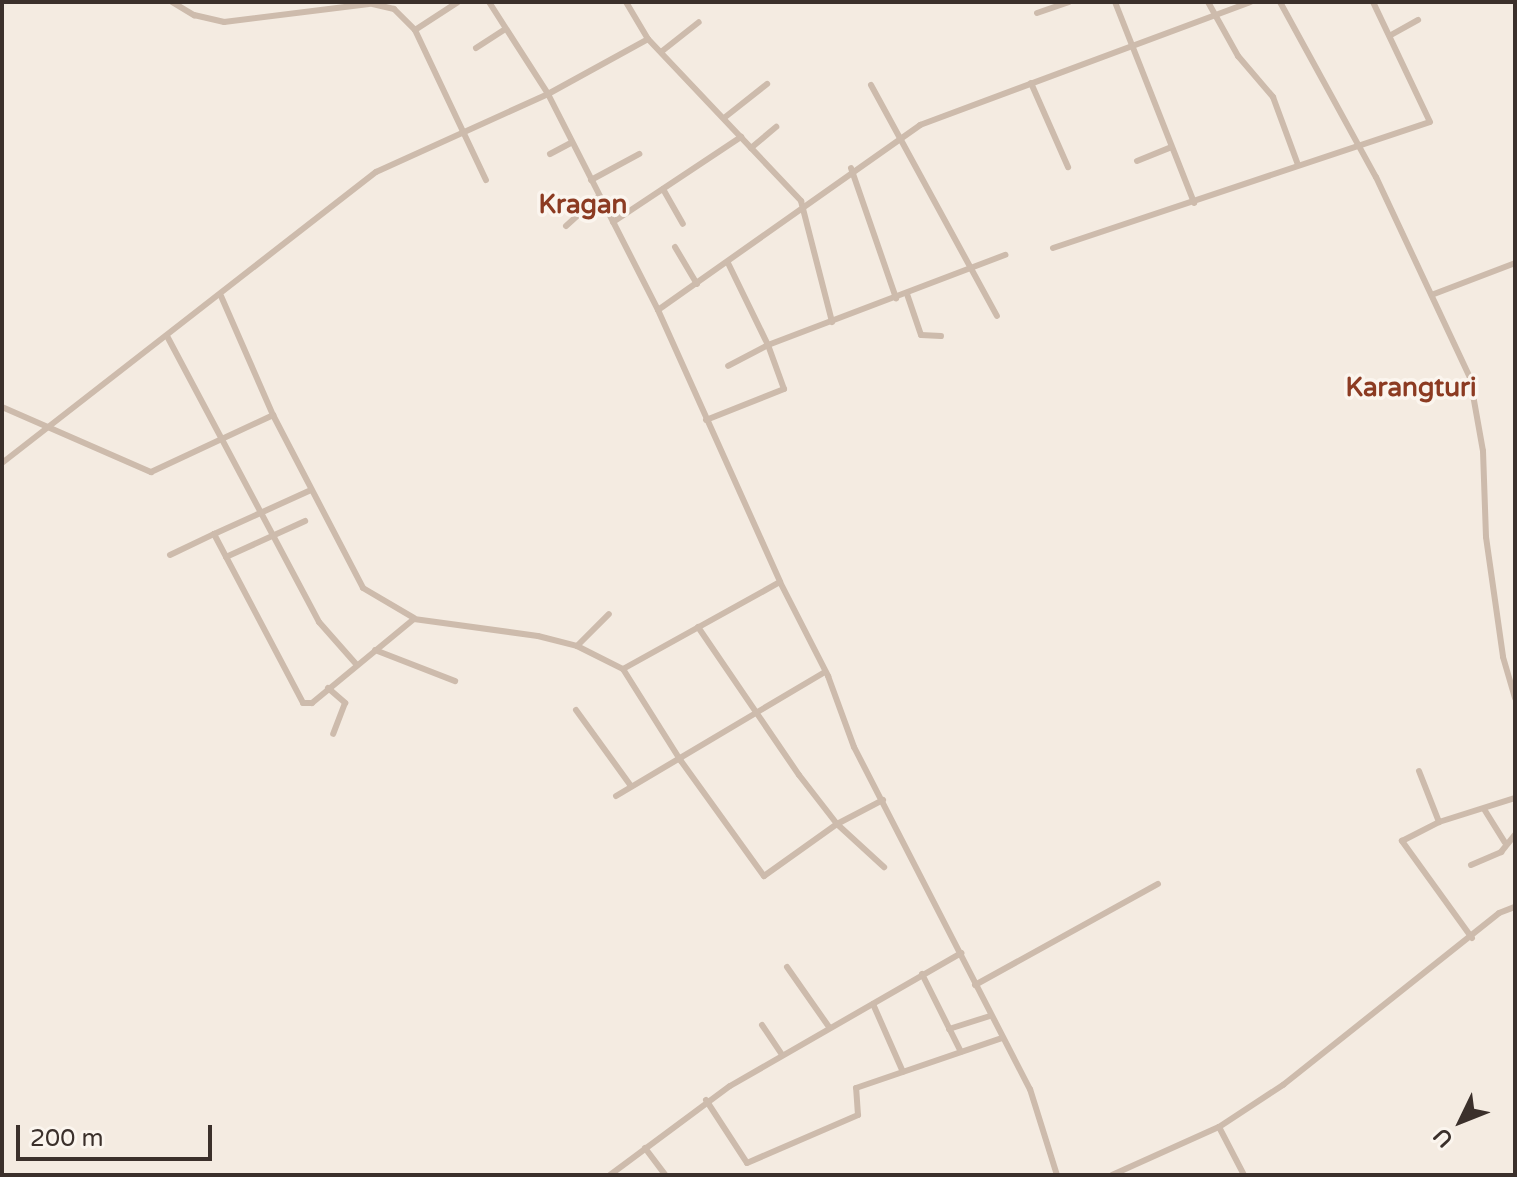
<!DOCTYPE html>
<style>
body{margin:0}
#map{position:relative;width:1517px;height:1177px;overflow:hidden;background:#f4ebe1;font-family:"Varela Round",sans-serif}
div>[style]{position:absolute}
.street>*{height:6px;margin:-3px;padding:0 3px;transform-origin:3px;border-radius:3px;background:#cdbbac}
span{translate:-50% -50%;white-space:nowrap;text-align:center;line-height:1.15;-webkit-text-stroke:7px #fbf5ee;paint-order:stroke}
.quarter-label{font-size:26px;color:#8c3b22;font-weight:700}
.frame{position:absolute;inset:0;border:4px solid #3b302b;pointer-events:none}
.north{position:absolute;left:1421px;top:1081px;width:80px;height:80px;-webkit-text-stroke:6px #fbf5ee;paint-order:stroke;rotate:227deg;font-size:22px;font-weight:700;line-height:32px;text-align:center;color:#3b302b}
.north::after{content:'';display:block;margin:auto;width:28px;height:36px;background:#3b302b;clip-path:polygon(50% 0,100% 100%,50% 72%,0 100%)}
.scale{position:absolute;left:16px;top:1125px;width:196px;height:36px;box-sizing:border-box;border:4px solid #3b302b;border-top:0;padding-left:10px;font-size:24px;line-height:28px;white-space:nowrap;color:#3b302b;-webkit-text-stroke:6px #fbf5ee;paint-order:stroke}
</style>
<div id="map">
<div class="street">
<div style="left:172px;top:2px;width:26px;rotate:31deg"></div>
<div style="left:194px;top:15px;width:31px;rotate:13deg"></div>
<div style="left:224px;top:22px;width:146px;rotate:-7.1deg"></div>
<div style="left:364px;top:2px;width:31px;rotate:13deg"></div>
<div style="left:394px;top:9px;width:30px;rotate:45deg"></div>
<div style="left:415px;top:30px;width:166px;rotate:64.7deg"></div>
<div style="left:489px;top:2px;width:109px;rotate:57.3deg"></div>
<div style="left:548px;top:94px;width:242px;rotate:63deg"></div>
<div style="left:658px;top:310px;width:298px;rotate:65.8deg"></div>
<div style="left:780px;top:582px;width:106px;rotate:62.9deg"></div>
<div style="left:828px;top:676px;width:76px;rotate:69.9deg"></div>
<div style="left:854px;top:747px;width:385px;rotate:62.8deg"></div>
<div style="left:1030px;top:1089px;width:90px;rotate:72.6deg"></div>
<div style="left:626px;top:2px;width:43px;rotate:59.3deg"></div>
<div style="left:648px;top:39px;width:223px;rotate:46.6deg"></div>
<div style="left:801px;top:201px;width:125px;rotate:75.6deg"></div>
<div style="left:1115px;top:2px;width:216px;rotate:68.5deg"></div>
<div style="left:1208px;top:2px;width:62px;rotate:60.9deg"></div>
<div style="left:1238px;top:56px;width:54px;rotate:49.5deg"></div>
<div style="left:1273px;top:97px;width:72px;rotate:69.8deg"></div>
<div style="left:1280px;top:2px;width:200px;rotate:61.3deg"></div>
<div style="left:1376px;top:177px;width:222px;rotate:64.9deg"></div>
<div style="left:1470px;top:378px;width:74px;rotate:79.9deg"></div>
<div style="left:1483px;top:451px;width:86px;rotate:88deg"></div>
<div style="left:1486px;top:537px;width:121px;rotate:81.9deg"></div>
<div style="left:1503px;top:657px;width:43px;rotate:73.7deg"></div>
<div style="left:1037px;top:13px;width:34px;rotate:-19deg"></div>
<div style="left:415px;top:30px;width:51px;rotate:-33.1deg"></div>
<div style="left:1391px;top:35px;width:31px;rotate:-29deg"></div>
<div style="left:476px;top:48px;width:35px;rotate:-33deg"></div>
<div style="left:661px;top:52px;width:48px;rotate:-38.3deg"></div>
<div style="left:1031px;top:83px;width:92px;rotate:66.2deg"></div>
<div style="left:871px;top:85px;width:263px;rotate:61.4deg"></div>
<div style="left:724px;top:118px;width:55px;rotate:-38.3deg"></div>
<div style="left:751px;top:148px;width:33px;rotate:-40deg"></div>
<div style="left:550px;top:154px;width:24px;rotate:-28deg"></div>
<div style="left:1137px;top:161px;width:37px;rotate:-22deg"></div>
<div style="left:851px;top:168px;width:138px;rotate:70.9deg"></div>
<div style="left:591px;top:180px;width:55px;rotate:-28.4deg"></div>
<div style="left:663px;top:189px;width:40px;rotate:60.3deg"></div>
<div style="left:613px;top:222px;width:154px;rotate:-33.6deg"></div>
<div style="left:566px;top:226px;width:45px;rotate:-42.3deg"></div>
<div style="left:675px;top:247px;width:43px;rotate:59.3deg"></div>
<div style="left:1053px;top:248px;width:397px;rotate:-18.5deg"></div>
<div style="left:1430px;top:122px;width:133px;rotate:-115.4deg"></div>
<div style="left:728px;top:263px;width:91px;rotate:64deg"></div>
<div style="left:768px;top:345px;width:254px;rotate:-20.8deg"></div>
<div style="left:907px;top:294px;width:43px;rotate:71.1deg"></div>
<div style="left:921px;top:335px;width:20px;rotate:3deg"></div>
<div style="left:1434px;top:294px;width:87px;rotate:-20.9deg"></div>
<div style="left:221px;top:296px;width:130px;rotate:66.4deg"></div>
<div style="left:273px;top:415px;width:195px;rotate:62.5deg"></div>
<div style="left:363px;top:588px;width:59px;rotate:30.5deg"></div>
<div style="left:658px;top:310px;width:321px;rotate:-35.2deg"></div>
<div style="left:920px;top:125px;width:352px;rotate:-20.4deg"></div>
<div style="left:167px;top:336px;width:324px;rotate:62deg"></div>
<div style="left:319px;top:622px;width:56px;rotate:48.6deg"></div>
<div style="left:2px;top:407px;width:163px;rotate:23.6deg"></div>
<div style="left:151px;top:472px;width:135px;rotate:-25deg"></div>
<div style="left:706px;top:420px;width:84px;rotate:-21.7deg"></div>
<div style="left:784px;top:389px;width:47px;rotate:-110deg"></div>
<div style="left:768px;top:345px;width:45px;rotate:152.3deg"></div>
<div style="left:2px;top:463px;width:474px;rotate:-37.9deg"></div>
<div style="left:376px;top:172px;width:189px;rotate:-24.4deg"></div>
<div style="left:548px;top:94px;width:114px;rotate:-28.8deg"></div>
<div style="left:311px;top:490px;width:107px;rotate:155.6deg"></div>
<div style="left:214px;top:534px;width:191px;rotate:62.2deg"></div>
<div style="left:303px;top:703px;width:9px"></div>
<div style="left:312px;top:703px;width:132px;rotate:-39.5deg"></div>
<div style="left:414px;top:619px;width:125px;rotate:7.8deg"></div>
<div style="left:538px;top:636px;width:40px;rotate:14.4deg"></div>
<div style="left:577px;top:646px;width:51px;rotate:26.6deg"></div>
<div style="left:623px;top:669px;width:109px;rotate:57.8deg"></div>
<div style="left:681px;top:761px;width:142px;rotate:54.2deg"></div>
<div style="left:764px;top:876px;width:90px;rotate:-35.5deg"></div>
<div style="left:837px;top:824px;width:52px;rotate:-27.6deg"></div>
<div style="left:170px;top:555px;width:49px;rotate:-25.5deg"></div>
<div style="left:226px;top:557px;width:87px;rotate:-24.5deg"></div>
<div style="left:698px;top:627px;width:179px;rotate:55.7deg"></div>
<div style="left:799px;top:775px;width:62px;rotate:52.2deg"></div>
<div style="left:837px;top:824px;width:64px;rotate:42.5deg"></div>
<div style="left:577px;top:646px;width:45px;rotate:-45deg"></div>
<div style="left:375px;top:650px;width:86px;rotate:21.2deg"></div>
<div style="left:623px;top:669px;width:179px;rotate:-29deg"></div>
<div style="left:328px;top:688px;width:23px;rotate:41deg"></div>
<div style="left:345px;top:703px;width:33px;rotate:111deg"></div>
<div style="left:576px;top:710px;width:94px;rotate:54.1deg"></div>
<div style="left:1419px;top:771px;width:55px;rotate:68.6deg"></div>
<div style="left:616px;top:796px;width:241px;rotate:-30.7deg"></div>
<div style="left:1484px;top:809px;width:39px;rotate:58deg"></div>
<div style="left:1471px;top:865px;width:33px;rotate:-23deg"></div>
<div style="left:1501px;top:852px;width:22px;rotate:-51deg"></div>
<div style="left:1472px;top:938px;width:120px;rotate:-125.8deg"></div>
<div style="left:1402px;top:841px;width:42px;rotate:-27.2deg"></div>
<div style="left:1439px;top:822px;width:80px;rotate:-17.5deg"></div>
<div style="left:787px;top:967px;width:73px;rotate:55deg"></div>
<div style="left:922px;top:974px;width:87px;rotate:63.4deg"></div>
<div style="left:975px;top:985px;width:209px;rotate:-28.9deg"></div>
<div style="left:873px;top:1004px;width:74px;rotate:66.2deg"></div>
<div style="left:762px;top:1025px;width:36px;rotate:56deg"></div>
<div style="left:949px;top:1029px;width:43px;rotate:-17.6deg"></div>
<div style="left:706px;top:1100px;width:75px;rotate:56.9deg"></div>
<div style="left:747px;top:1163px;width:121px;rotate:-23.4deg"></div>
<div style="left:858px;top:1115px;width:27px;rotate:-94deg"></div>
<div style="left:856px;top:1088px;width:154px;rotate:-18.9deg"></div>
<div style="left:1219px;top:1127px;width:54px;rotate:62.5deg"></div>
<div style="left:645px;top:1148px;width:34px;rotate:53deg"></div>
<div style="left:610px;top:1175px;width:149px;rotate:-36.6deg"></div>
<div style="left:730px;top:1086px;width:267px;rotate:-29.9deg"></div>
<div style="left:1112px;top:1175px;width:117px;rotate:-24.2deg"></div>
<div style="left:1219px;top:1127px;width:77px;rotate:-33.3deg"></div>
<div style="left:1283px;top:1085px;width:276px;rotate:-38.5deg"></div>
<div style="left:1499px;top:913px;width:17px;rotate:-21deg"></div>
</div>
<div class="quarter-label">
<span style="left:583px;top:205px">Kragan</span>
<span style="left:1411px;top:388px">Karangturi</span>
</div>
<div class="frame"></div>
<div class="north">U</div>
<div class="scale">200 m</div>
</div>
